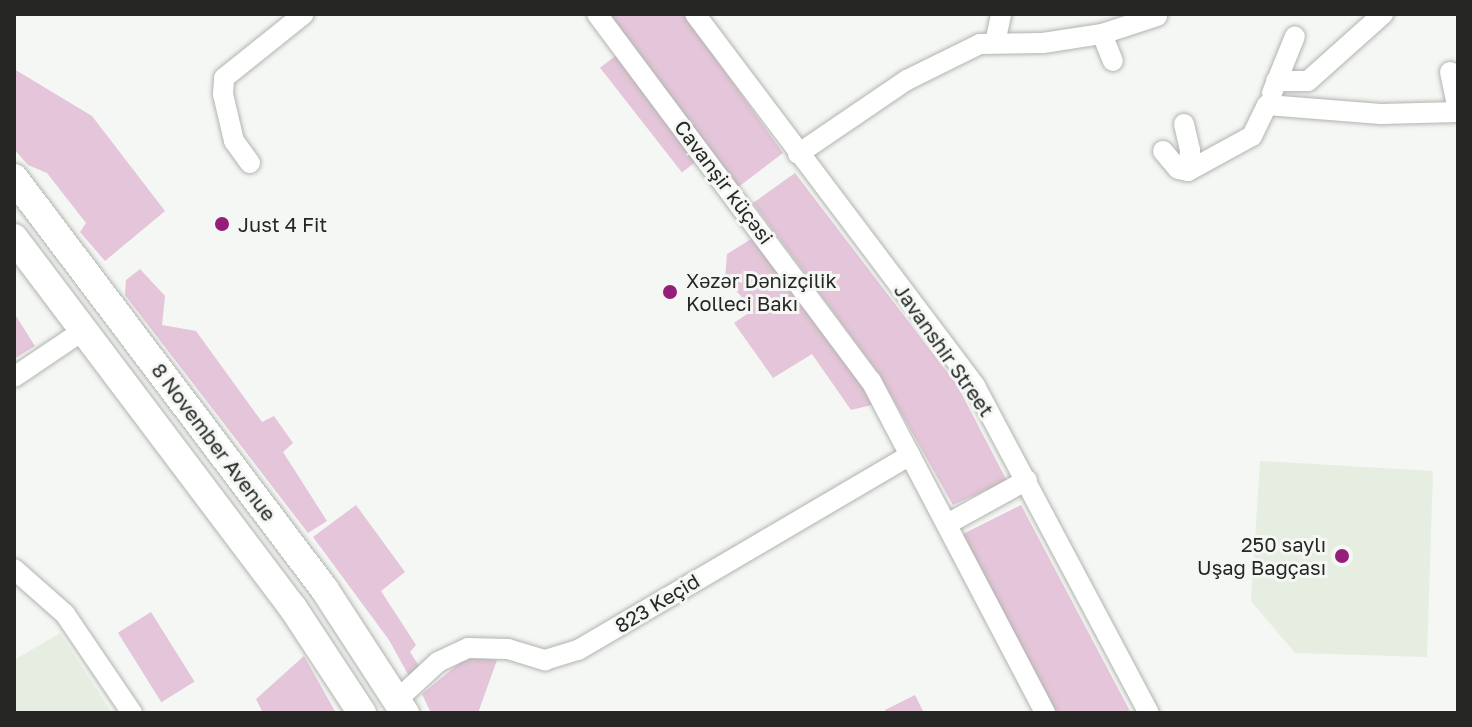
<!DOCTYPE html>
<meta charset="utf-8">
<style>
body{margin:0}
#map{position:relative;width:1472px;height:727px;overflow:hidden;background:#f4f7f3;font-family:"Golos Text",sans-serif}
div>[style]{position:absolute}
.built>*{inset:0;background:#e6eee2}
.green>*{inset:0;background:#e4c5d9;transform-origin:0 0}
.roads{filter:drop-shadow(0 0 2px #b1b4af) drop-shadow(0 0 2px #b1b4af)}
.minor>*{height:20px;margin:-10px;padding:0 10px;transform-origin:10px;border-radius:10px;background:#fff}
.highway>*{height:28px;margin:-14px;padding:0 14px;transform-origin:14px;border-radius:14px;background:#fff}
.dots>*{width:22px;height:22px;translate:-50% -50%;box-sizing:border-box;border:4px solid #f4f7f3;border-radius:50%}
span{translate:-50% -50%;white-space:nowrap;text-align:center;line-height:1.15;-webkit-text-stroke:6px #f4f7f3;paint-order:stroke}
.street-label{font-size:20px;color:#262725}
.poi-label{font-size:20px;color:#262725}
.left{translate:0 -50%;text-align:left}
.right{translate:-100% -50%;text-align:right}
.frame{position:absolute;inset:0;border:16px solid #262725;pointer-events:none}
</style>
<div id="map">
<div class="built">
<div style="clip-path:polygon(1260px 461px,1433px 471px,1427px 657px,1295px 653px,1251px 601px)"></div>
<div style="clip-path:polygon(60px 633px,112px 713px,14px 713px,14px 660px)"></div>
</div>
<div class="green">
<div style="clip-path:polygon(603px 14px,684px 14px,783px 153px,737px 188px)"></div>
<div style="left:619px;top:53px;width:133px;height:24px;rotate:52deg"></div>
<div style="clip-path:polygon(14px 69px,92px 116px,165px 211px,105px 261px,80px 232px,86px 223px,47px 173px,28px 165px,14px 149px)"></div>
<div style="clip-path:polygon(795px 173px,957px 385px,1007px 481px,953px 505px,879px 374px,753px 203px)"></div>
<div style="clip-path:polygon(756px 236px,876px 404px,851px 410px,812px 354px,773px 378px,734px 323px,753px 310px,725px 278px,727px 254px)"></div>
<div style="clip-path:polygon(140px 269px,165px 296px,162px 325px,196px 331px,262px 422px,274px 416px,293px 443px,283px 452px,327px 521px,308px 533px,125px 295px,126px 280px)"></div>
<div style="clip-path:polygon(14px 313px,35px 346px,14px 359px)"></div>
<div style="clip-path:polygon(356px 505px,405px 572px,381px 591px,416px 645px,410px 652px,421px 669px,410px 678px,389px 640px,313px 537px)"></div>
<div style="clip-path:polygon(1021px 505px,1131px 713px,1050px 713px,959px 536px)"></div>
<div style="left:151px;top:612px;width:82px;height:39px;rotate:58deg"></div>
<div style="clip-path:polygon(304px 656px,336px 713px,263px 713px,256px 699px)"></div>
<div style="clip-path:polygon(468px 656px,497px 660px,478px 713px,431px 713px,422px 694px)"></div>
<div style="clip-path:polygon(915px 695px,924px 713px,886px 713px,885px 710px)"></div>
</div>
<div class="roads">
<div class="minor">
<div style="left:597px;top:14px;width:458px;rotate:53.3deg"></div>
<div style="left:871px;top:381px;width:375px;rotate:62.3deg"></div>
<div style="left:695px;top:14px;width:466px;rotate:53deg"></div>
<div style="left:975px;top:386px;width:370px;rotate:62deg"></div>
<div style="left:1102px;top:34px;width:58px;rotate:-18.1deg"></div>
<div style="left:995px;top:43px;width:30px;rotate:-78deg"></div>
<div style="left:1450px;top:72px;width:38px;rotate:78deg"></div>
<div style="left:1276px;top:81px;width:32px"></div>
<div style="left:1308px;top:81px;width:101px;rotate:-41.8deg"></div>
<div style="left:1272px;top:93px;width:61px;rotate:-68deg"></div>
<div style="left:1184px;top:124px;width:27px;rotate:77deg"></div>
<div style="left:1190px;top:150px;width:21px;rotate:95deg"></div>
<div style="left:1163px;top:151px;width:23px;rotate:50deg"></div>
<div style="left:1178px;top:169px;width:10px;rotate:11deg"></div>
<div style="left:1188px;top:171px;width:73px;rotate:-28.7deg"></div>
<div style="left:1252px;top:136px;width:34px;rotate:-64deg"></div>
<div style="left:1267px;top:105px;width:114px;rotate:4.5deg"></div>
<div style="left:1381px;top:114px;width:77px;rotate:-1.5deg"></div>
<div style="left:798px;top:154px;width:132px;rotate:-34.2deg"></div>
<div style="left:907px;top:80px;width:81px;rotate:-26.3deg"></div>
<div style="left:980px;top:44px;width:63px;rotate:-0.9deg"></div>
<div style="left:1043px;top:43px;width:60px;rotate:-8.7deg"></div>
<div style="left:1102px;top:34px;width:29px;rotate:68deg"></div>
<div style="left:250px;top:163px;width:27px;rotate:-126deg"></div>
<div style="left:234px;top:141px;width:48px;rotate:-103.2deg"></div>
<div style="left:223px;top:94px;width:16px;rotate:-86deg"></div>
<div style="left:224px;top:78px;width:102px;rotate:-38.7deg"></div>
<div style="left:14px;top:377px;width:84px;rotate:-33.9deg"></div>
<div style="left:949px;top:523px;width:89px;rotate:-28.9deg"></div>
<div style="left:14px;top:569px;width:68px;rotate:41.4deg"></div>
<div style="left:65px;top:614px;width:120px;rotate:55.9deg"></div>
<div style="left:398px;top:699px;width:54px;rotate:-42.8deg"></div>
<div style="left:438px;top:662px;width:33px;rotate:-25deg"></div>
<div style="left:468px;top:648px;width:40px;rotate:1.4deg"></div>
<div style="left:508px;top:649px;width:39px;rotate:17deg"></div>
<div style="left:545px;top:660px;width:34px;rotate:-17deg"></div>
<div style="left:578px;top:650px;width:385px;rotate:-30.4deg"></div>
</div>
<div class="highway">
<div style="left:14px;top:178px;width:516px;rotate:52.95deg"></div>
<div style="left:325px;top:590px;width:147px;rotate:57deg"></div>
<div style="left:14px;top:238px;width:463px;rotate:53deg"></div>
<div style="left:293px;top:608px;width:126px;rotate:56.7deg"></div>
</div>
</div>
<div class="dots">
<div style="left:222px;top:224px;background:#951e7a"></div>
<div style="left:670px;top:292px;background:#951e7a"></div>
<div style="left:1342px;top:556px;background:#951e7a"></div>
</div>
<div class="street-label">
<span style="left:724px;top:182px;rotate:53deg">Cavanşir küçəsi</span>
<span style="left:944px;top:350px;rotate:55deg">Javanshir Street</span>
<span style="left:214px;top:442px;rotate:53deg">8 November Avenue</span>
<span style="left:657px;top:603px;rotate:-31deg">823 Keçid</span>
</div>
<div class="poi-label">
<span class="left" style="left:238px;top:224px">Just 4 Fit</span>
<span class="left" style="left:686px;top:292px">Xəzər Dənizçilik<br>Kolleci Bakı</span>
<span class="right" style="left:1326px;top:556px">250 saylı<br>Uşag Bağçası</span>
</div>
<div class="frame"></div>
</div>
